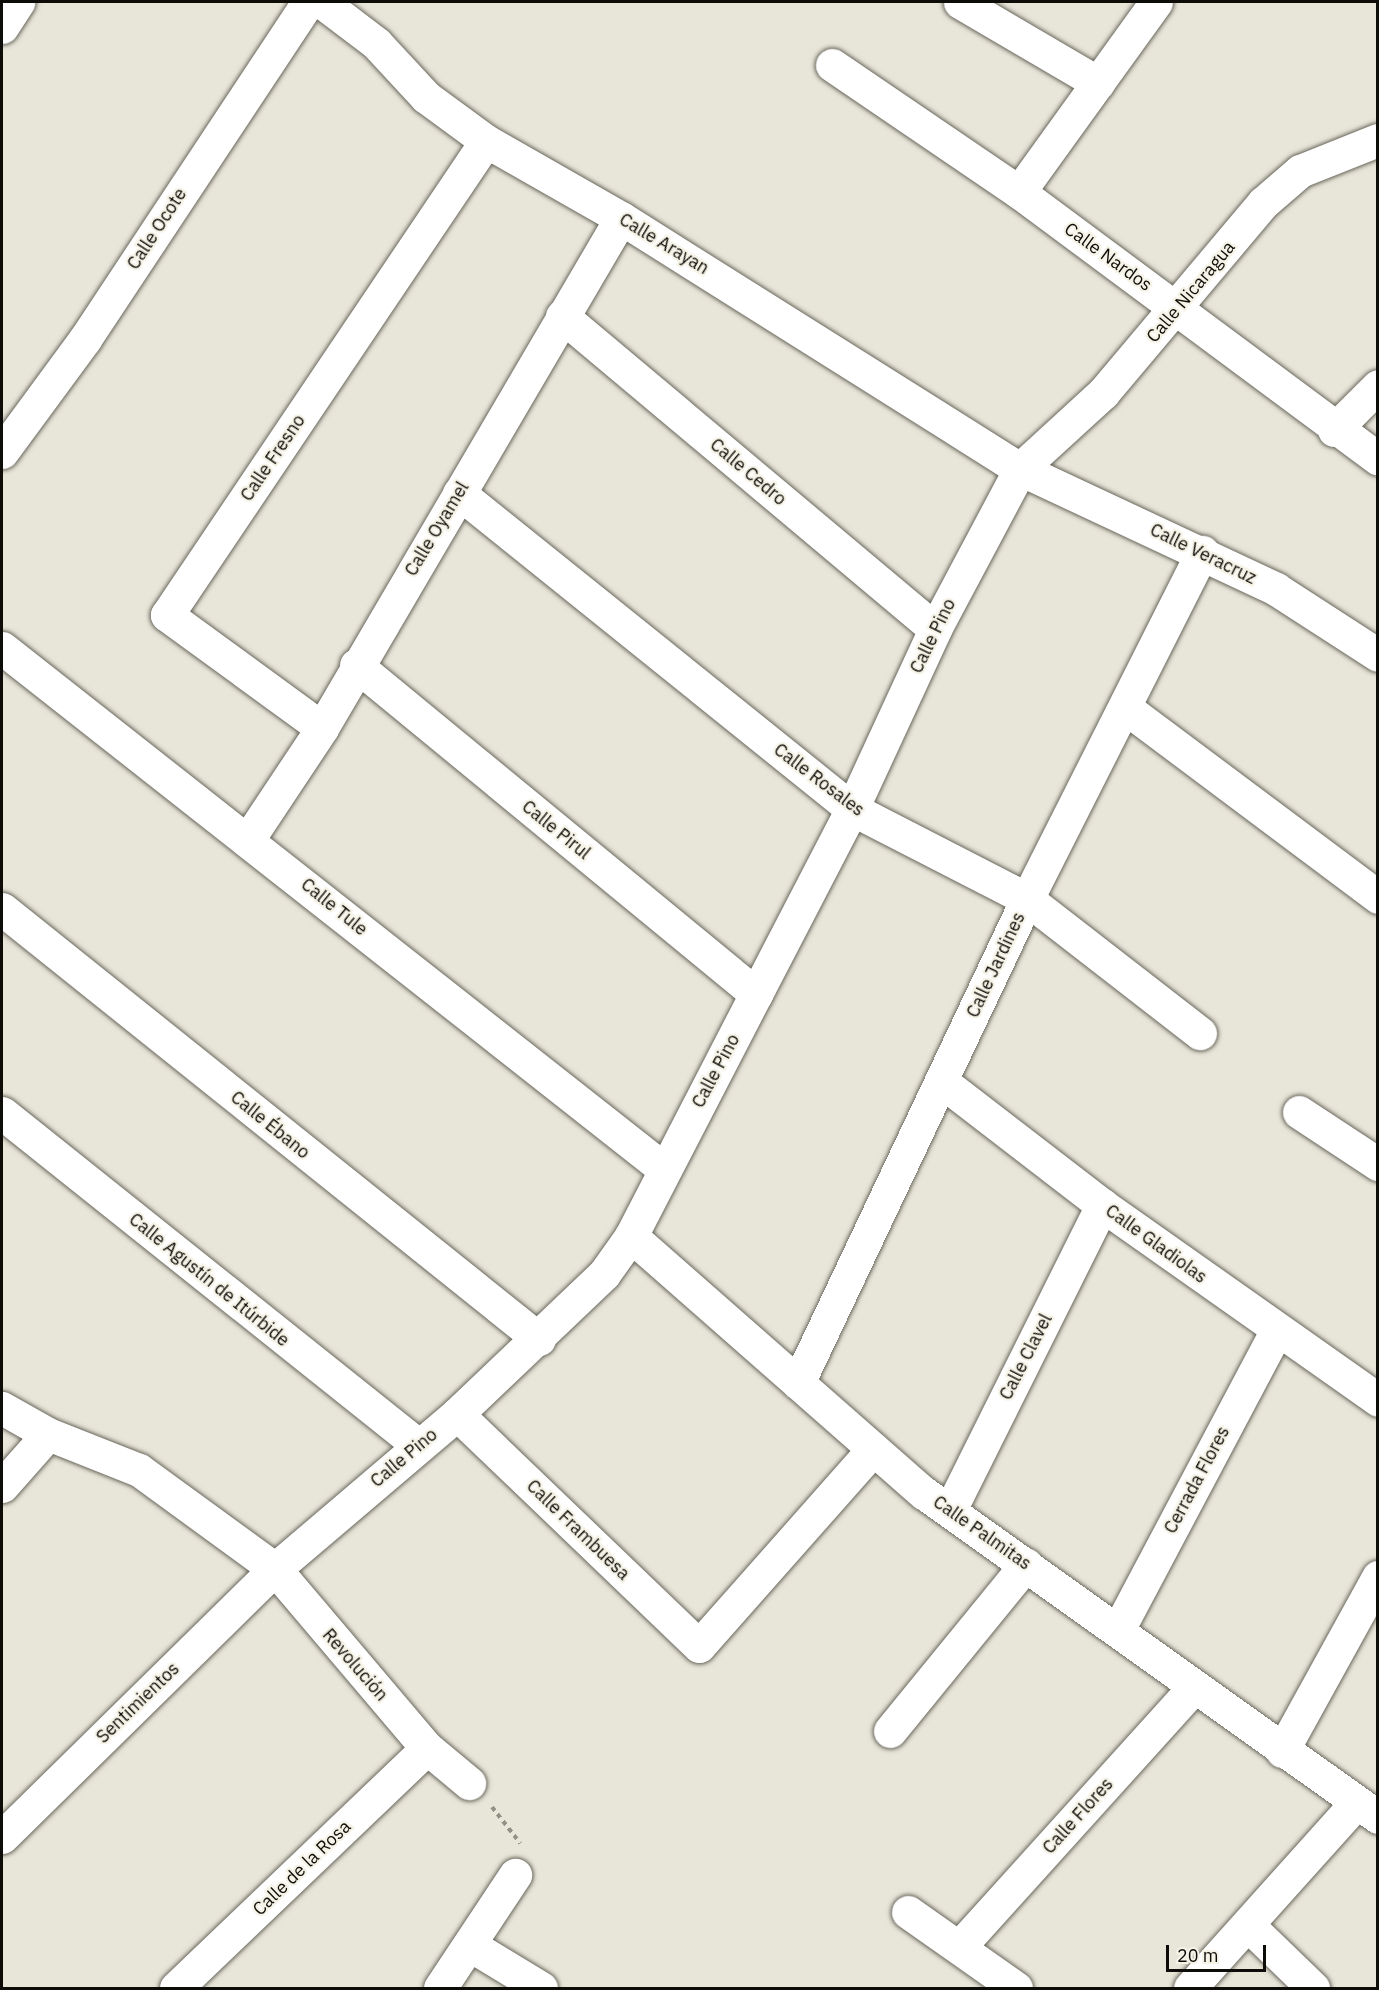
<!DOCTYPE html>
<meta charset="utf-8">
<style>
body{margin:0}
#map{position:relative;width:1379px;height:1990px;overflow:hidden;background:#e8e5d9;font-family:"IBM Plex Sans",sans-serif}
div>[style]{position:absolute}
.path>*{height:4px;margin-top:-2px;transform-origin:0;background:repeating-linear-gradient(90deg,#929087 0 4.5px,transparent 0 9px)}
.roads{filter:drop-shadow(0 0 2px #69675c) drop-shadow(0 0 2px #69675c)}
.street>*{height:33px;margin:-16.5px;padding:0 16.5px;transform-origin:16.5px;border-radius:16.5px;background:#fff}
span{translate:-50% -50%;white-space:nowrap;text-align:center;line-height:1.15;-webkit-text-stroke:4.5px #f5f2e6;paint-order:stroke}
.street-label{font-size:18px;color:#0d0c08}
.frame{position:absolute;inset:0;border:3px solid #0d0c08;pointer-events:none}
.scale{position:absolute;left:1166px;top:1945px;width:100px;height:27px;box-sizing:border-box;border:3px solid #0d0c08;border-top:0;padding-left:8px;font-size:18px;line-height:21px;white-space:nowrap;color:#0d0c08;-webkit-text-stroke:4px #f5f2e6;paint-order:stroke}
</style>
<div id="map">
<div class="path">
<div style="left:492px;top:1807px;width:46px;rotate:52.1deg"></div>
</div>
<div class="roads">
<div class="street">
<div style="left:322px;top:2px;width:68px;rotate:37.2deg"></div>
<div style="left:376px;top:43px;width:74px;rotate:47.2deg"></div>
<div style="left:426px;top:97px;width:74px;rotate:36.3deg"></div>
<div style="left:486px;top:141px;width:155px;rotate:29.7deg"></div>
<div style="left:621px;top:218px;width:471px;rotate:32.2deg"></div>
<div style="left:1020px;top:469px;width:283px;rotate:25.1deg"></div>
<div style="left:1276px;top:589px;width:121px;rotate:32.9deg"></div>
<div style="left:960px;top:2px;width:160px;rotate:30.4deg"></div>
<div style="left:2px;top:27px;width:30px;rotate:-57deg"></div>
<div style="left:832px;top:65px;width:226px;rotate:34.2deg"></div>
<div style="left:1019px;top:192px;width:447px;rotate:36.6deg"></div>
<div style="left:1019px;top:192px;width:234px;rotate:-54.2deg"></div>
<div style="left:562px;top:316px;width:487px;rotate:40deg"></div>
<div style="left:1334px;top:430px;width:62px;rotate:-45deg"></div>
<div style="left:2px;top:452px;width:140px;rotate:-53.7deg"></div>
<div style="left:85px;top:339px;width:404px;rotate:-56.5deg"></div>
<div style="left:459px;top:493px;width:504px;rotate:38.8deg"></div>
<div style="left:852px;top:809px;width:197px;rotate:27.2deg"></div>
<div style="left:1027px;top:899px;width:219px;rotate:37.8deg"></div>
<div style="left:2px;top:648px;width:842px;rotate:38.2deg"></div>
<div style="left:356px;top:665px;width:518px;rotate:39.44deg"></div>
<div style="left:1127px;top:709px;width:314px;rotate:36.8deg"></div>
<div style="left:322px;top:728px;width:192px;rotate:-143.9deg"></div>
<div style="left:167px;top:615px;width:571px;rotate:-56.06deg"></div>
<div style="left:249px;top:838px;width:132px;rotate:-56.4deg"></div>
<div style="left:322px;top:728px;width:591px;rotate:-59.62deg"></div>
<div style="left:2px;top:909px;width:688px;rotate:38.69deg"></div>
<div style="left:941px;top:1081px;width:203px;rotate:37.6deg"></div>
<div style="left:1102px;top:1205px;width:338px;rotate:35.2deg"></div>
<div style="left:1299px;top:1112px;width:95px;rotate:33.4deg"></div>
<div style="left:2px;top:1113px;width:532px;rotate:38.59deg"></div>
<div style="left:631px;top:1236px;width:390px;rotate:41.3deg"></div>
<div style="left:924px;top:1493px;width:558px;rotate:35.51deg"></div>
<div style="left:798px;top:1383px;width:535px;rotate:-64.68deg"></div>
<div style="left:1027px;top:899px;width:389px;rotate:-63.2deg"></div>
<div style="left:2px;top:1408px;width:53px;rotate:29.5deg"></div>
<div style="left:48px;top:1434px;width:98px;rotate:21.6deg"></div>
<div style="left:139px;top:1470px;width:168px;rotate:36.1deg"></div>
<div style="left:275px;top:1569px;width:235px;rotate:49.7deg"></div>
<div style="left:427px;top:1748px;width:55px;rotate:39.8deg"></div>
<div style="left:457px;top:1414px;width:335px;rotate:43.8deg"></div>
<div style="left:699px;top:1646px;width:263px;rotate:-48.5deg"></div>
<div style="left:2px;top:1486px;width:69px;rotate:-48.5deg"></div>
<div style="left:950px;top:1510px;width:341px;rotate:-63.5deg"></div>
<div style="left:1118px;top:1630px;width:338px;rotate:-62.1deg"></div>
<div style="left:890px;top:1731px;width:215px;rotate:-50.8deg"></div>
<div style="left:1282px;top:1751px;width:199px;rotate:-61.1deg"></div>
<div style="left:2px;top:1837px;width:383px;rotate:-44.5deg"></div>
<div style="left:275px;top:1569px;width:239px;rotate:-40.4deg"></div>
<div style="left:457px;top:1414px;width:203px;rotate:-43.6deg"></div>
<div style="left:604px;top:1274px;width:47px;rotate:-54.6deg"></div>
<div style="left:631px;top:1236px;width:272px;rotate:-62.7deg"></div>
<div style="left:756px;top:994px;width:208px;rotate:-62.6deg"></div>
<div style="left:852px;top:809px;width:198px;rotate:-65.2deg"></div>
<div style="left:935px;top:629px;width:181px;rotate:-62deg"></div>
<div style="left:1020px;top:469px;width:113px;rotate:-42.5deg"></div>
<div style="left:1103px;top:393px;width:248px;rotate:-49.9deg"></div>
<div style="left:1263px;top:203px;width:49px;rotate:-40.9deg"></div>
<div style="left:1300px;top:171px;width:84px;rotate:-21.7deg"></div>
<div style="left:908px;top:1912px;width:132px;rotate:35.1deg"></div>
<div style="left:1250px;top:1927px;width:88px;rotate:44.1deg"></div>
<div style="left:470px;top:1945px;width:83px;rotate:31.2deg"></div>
<div style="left:961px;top:1945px;width:348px;rotate:-47.9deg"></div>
<div style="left:176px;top:1988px;width:347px;rotate:-43.7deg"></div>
<div style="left:440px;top:1988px;width:136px;rotate:-56.4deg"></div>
<div style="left:1190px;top:1988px;width:247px;rotate:-48.1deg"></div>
</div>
</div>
<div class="street-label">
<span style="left:157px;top:229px;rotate:-57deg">Calle Ocote</span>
<span style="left:664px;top:244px;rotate:31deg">Calle Arayan</span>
<span style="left:1108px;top:257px;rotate:36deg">Calle Nardos</span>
<span style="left:1191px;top:292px;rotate:-50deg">Calle Nicaragua</span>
<span style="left:273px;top:458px;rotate:-56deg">Calle Fresno</span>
<span style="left:748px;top:472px;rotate:40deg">Calle Cedro</span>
<span style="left:437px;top:529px;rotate:-59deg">Calle Oyamel</span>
<span style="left:1203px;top:554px;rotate:26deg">Calle Veracruz</span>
<span style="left:933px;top:636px;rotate:-64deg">Calle Pino</span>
<span style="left:819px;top:780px;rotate:37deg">Calle Rosales</span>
<span style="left:556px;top:830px;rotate:39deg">Calle Pirul</span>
<span style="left:334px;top:907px;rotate:39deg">Calle Tule</span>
<span style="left:996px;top:965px;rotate:-65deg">Calle Jardines</span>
<span style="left:716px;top:1071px;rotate:-62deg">Calle Pino</span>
<span style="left:270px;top:1125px;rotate:39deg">Calle Ébano</span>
<span style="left:1156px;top:1244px;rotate:36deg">Calle Gladiolas</span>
<span style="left:209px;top:1280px;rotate:39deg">Calle Agustín de Itúrbide</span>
<span style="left:1026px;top:1357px;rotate:-63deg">Calle Clavel</span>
<span style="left:404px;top:1458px;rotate:-40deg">Calle Pino</span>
<span style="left:1197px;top:1480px;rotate:-62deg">Cerrada Flores</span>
<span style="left:578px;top:1530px;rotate:44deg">Calle Frambuesa</span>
<span style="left:982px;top:1533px;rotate:35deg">Calle Palmitas</span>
<span style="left:355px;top:1665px;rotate:49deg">Revolución</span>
<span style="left:138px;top:1703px;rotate:-44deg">Sentimientos</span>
<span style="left:1078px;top:1816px;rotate:-48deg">Calle Flores</span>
<span style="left:302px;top:1868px;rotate:-44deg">Calle de la Rosa</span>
</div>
<div class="frame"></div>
<div class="scale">20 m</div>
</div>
